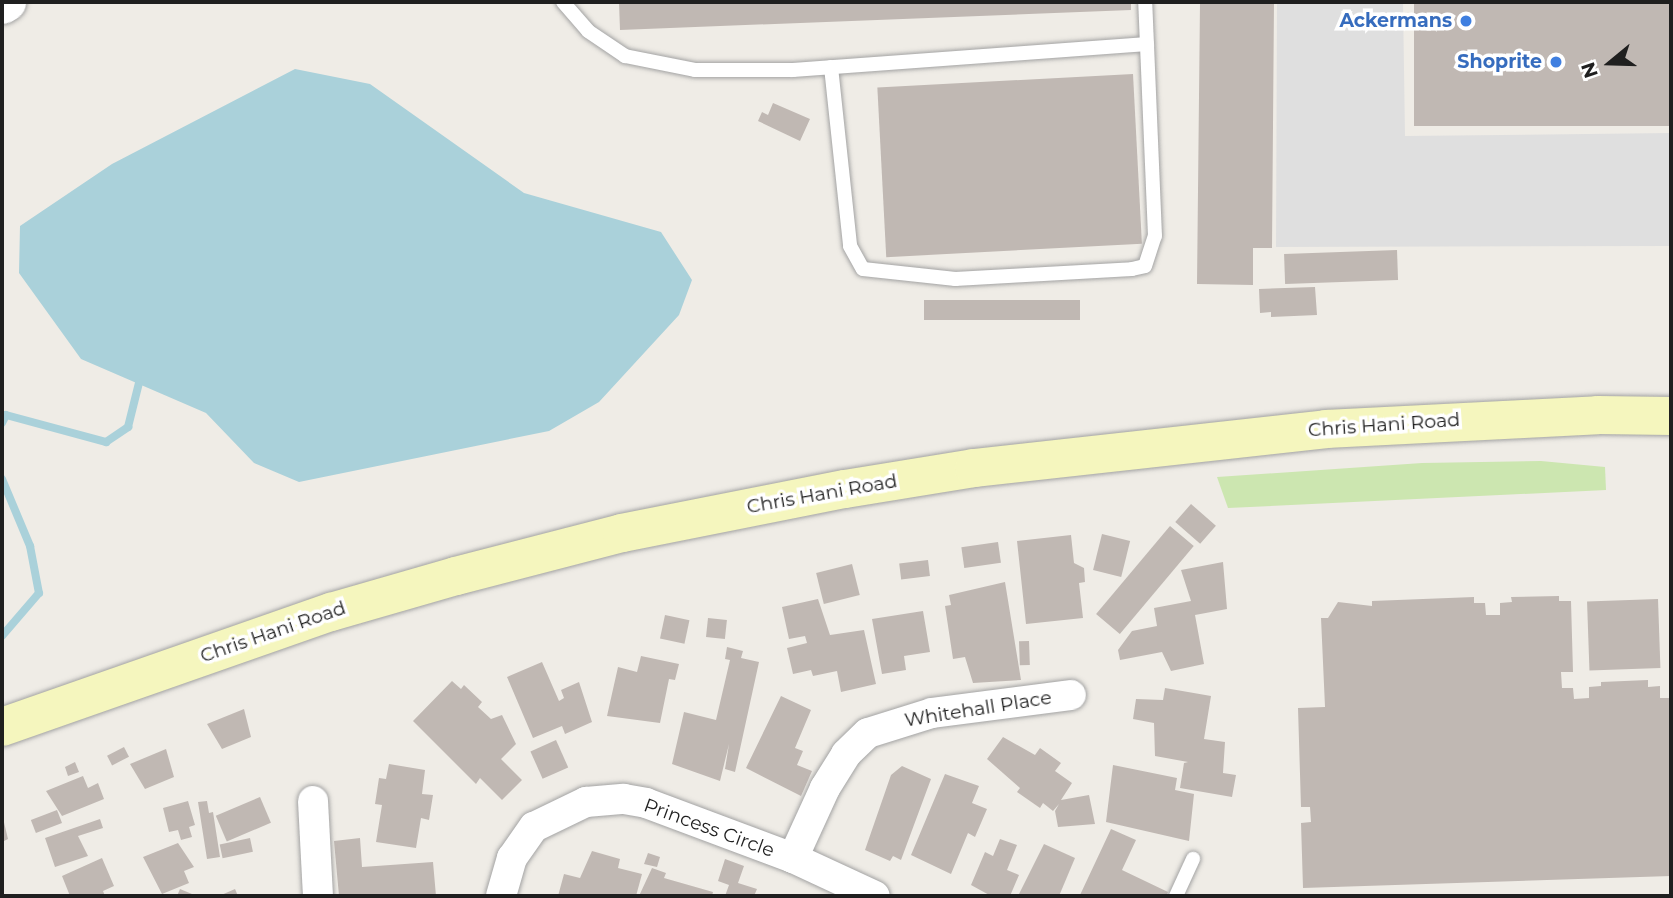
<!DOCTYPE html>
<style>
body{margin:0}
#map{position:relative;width:1673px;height:898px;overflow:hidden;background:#efece6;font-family:Montserrat,sans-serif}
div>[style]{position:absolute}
.grass>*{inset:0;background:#cce6b0}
.parking>*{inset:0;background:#dfdfdf}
.water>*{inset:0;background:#aad1da}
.stream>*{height:8px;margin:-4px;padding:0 4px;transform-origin:4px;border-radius:4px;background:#aad1da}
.building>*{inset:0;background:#c0b8b3;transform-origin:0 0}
.roads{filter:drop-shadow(0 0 2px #a3a3a3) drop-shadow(0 0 2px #a3a3a3)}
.service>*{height:14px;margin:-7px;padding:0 7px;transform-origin:7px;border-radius:7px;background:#fff}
.minor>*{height:30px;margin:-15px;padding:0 15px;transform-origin:15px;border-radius:15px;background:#fff}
.tertiary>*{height:37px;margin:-18.5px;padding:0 18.5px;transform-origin:18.5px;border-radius:18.5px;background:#fff}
.secondary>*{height:38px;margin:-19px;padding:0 19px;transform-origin:19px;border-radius:19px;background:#f5f6be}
.dots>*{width:19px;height:19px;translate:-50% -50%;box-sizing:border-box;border:4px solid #fff;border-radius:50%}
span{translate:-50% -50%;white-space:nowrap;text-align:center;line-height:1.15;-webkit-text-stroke:7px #fff;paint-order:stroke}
.shop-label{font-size:19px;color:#366cbe;font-weight:700}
.right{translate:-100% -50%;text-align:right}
.street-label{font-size:19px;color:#1f1f1f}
.frame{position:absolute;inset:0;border:4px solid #1f1f1f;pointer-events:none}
.north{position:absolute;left:1575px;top:28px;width:70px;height:70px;-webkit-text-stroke:5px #fff;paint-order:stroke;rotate:251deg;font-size:19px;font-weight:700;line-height:28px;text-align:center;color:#1f1f1f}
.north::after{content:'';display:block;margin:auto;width:24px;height:32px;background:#1f1f1f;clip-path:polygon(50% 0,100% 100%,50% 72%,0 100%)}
</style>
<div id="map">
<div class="grass">
<div style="clip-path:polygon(1541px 461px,1605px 467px,1606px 490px,1228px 508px,1217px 477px,1422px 463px)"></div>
</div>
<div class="parking">
<div style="clip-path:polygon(1277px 2px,1403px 2px,1405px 136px,1671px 133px,1671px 246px,1276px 247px)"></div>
</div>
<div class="water">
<div style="clip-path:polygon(295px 69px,370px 84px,524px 193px,661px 232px,692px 280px,679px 315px,599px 402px,549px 431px,299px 482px,254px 463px,206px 413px,81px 359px,19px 273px,20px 226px,112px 164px)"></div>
</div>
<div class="stream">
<div style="left:2px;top:423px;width:9px;rotate:-63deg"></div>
<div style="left:6px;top:415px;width:104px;rotate:15.1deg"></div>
<div style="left:106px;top:442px;width:27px;rotate:-34deg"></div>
<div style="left:128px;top:427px;width:45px;rotate:-76deg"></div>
<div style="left:2px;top:479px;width:73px;rotate:67.3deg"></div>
<div style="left:30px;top:546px;width:48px;rotate:79.2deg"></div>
<div style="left:39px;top:593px;width:57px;rotate:130.7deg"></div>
</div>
<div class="building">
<div style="clip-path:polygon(619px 2px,1131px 2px,1131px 10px,620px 30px)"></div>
<div style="clip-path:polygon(1200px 2px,1274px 2px,1272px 248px,1253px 248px,1253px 285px,1197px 284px)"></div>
<div style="left:1414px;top:2px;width:257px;height:124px"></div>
<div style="left:1133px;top:74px;width:170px;height:256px;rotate:87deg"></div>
<div style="clip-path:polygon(773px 103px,810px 119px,800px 141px,758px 121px,762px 112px,768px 115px)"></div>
<div style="left:1397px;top:250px;width:30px;height:113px;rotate:88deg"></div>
<div style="clip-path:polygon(1315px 287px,1317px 315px,1271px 317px,1271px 312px,1260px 313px,1259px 289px)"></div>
<div style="left:1080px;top:300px;width:20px;height:156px;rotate:90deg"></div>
<div style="left:1191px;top:504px;width:33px;height:24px;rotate:41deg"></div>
<div style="left:1170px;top:526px;width:31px;height:115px;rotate:40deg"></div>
<div style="left:1102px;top:534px;width:29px;height:37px;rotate:14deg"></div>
<div style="clip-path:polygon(1071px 535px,1074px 563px,1084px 568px,1085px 582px,1079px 583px,1083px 618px,1026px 624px,1017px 541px)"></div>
<div style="left:998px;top:542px;width:21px;height:37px;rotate:82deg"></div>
<div style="left:928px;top:560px;width:16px;height:29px;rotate:83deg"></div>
<div style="clip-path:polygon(1223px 562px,1227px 609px,1195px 615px,1204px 664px,1171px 671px,1162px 652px,1120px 660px,1118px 650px,1132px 631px,1157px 626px,1154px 608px,1191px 601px,1181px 570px)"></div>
<div style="left:852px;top:564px;width:32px;height:37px;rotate:76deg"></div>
<div style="clip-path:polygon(1005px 582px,1021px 680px,973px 683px,965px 657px,953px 659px,945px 606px,951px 605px,949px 595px)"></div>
<div style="clip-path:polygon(1559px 596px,1559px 601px,1571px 601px,1573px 672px,1561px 672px,1562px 688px,1573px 688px,1574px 699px,1589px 698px,1589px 687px,1601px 686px,1601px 682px,1648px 680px,1648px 687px,1660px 686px,1660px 698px,1671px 698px,1671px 876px,1303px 888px,1301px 823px,1311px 822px,1310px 807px,1301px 807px,1298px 708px,1325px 707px,1321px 618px,1328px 618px,1338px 602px,1372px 606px,1372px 601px,1474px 597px,1474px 603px,1485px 603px,1486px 615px,1500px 615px,1500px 603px,1512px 602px,1511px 597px)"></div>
<div style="clip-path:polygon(818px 599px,830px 635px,864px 630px,876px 684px,841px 692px,837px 671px,813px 676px,811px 670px,793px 674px,787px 648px,807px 643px,805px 636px,789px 639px,782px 607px)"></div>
<div style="left:1658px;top:599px;width:69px;height:71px;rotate:88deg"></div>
<div style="clip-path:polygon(923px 611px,930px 652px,904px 656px,906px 670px,882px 674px,872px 619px)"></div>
<div style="left:665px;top:615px;width:25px;height:24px;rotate:12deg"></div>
<div style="left:708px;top:618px;width:19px;height:19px;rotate:6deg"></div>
<div style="left:1029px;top:641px;width:24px;height:10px;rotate:88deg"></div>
<div style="clip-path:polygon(727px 647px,743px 651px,741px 658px,759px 662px,735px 772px,725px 769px,729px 744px,720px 781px,672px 764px,684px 712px,716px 720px,730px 660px,725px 659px)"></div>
<div style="clip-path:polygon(641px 656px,679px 664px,675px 680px,669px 679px,660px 723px,607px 716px,618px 667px,637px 672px)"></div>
<div style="clip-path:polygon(542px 662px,559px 701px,564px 698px,561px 690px,579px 682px,592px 722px,565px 734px,562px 726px,533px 738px,507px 677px)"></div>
<div style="clip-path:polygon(452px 681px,461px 689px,464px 685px,482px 702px,478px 707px,491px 719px,502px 715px,516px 744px,501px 759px,522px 780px,502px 800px,480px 778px,476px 784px,413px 721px)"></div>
<div style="clip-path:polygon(1165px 688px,1211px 696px,1204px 739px,1225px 742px,1223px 773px,1236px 775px,1232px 797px,1180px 788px,1184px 763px,1188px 762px,1155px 756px,1154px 723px,1133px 719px,1136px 699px,1163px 700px)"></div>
<div style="clip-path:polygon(781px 696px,811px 710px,795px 748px,803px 751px,797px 765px,812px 771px,801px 796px,746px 768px)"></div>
<div style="clip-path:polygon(244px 709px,251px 737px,222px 749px,207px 724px)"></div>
<div style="clip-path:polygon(1003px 737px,1035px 755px,1040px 748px,1061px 763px,1055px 771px,1072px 783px,1061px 800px,1089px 795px,1095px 824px,1058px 827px,1055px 811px,1059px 804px,1053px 811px,1043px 803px,1040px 808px,1017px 792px,1020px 788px,987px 759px)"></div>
<div style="left:556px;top:740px;width:30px;height:28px;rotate:66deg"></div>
<div style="left:124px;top:747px;width:11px;height:19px;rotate:63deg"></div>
<div style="clip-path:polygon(166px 749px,174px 777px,145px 789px,130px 764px)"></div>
<div style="clip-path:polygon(75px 762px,79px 772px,68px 776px,65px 767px)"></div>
<div style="clip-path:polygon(389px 764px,425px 770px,422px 794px,433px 795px,429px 820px,421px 818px,416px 848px,376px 842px,382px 805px,375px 804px,379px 778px,386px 779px)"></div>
<div style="clip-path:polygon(1113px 765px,1177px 778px,1175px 790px,1194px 794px,1189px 841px,1106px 822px)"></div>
<div style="clip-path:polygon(902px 766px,931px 779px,901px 860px,893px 856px,890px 861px,865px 850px,891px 775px)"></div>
<div style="clip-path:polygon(945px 774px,979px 786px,972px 803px,987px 809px,975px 837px,968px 833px,951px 874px,911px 855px)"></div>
<div style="clip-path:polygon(83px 776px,88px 788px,98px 783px,104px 799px,62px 816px,46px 791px)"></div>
<div style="left:260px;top:797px;width:28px;height:48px;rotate:67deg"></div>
<div style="clip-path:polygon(188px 801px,195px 825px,189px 827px,192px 837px,181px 840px,178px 830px,169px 832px,163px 808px)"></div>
<div style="clip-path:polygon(207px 801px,209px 813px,213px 812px,220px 857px,207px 859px,198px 802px)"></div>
<div style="left:57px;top:810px;width:14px;height:28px;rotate:69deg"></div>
<div style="clip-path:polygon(2px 814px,8px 839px,2px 842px)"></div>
<div style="clip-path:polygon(100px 819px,103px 828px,78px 836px,88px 856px,55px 867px,45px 838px)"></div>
<div style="clip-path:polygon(1111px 829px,1136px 840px,1122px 870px,1168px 892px,1166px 896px,1080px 895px)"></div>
<div style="left:250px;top:838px;width:14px;height:31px;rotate:78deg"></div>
<div style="clip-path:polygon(360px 838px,362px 867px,433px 862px,436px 896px,339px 896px,334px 841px)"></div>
<div style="clip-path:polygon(1000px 839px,1017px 845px,1007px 870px,1019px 875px,1010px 896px,991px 896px,971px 885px,985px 852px,993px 856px)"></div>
<div style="clip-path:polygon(178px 843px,194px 867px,184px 871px,189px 883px,162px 894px,143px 857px)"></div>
<div style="clip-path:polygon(1044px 844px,1075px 858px,1059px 896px,1018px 896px)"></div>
<div style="clip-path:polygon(592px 851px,620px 859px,618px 868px,642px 874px,636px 896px,558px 896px,564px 874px,580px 878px)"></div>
<div style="clip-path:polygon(648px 853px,660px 857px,657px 867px,644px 864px)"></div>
<div style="clip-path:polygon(102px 858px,114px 886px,103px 891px,105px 896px,70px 896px,62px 876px)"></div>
<div style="clip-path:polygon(725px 859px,744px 866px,738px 883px,757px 889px,754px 896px,725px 896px,729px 885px,718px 881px)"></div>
<div style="clip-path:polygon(652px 868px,666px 873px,664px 878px,713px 892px,712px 896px,639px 896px)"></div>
<div style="clip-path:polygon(180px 889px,192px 894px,191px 896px,177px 896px)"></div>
<div style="clip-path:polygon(235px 889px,238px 896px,219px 896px)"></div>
</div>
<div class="roads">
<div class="service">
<div style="left:563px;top:2px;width:38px;rotate:49deg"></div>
<div style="left:588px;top:31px;width:45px;rotate:34deg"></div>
<div style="left:625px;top:56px;width:71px;rotate:11.3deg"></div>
<div style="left:695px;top:70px;width:98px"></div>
<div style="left:793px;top:70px;width:355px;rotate:-4.2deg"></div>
<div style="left:831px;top:67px;width:180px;rotate:83.9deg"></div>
<div style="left:850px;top:246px;width:26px;rotate:61deg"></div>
<div style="left:863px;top:269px;width:93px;rotate:6.2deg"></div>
<div style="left:955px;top:279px;width:177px;rotate:-3.2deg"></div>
<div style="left:1132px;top:269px;width:13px;rotate:-13deg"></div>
<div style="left:1145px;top:266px;width:32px;rotate:-72deg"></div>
<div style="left:1155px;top:236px;width:234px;rotate:-92.4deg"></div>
<div style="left:1176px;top:896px;width:41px;rotate:-65.3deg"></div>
</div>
<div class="minor">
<div style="left:313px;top:801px;width:95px;rotate:87deg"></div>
<div style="left:793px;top:858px;width:77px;rotate:-65.4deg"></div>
<div style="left:825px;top:788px;width:40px;rotate:-58deg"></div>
<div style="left:846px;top:754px;width:30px;rotate:-44deg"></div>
<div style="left:868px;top:733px;width:67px;rotate:-17.4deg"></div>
<div style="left:932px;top:713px;width:140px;rotate:-7.4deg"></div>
<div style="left:501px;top:896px;width:40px;rotate:-74deg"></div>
<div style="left:512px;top:858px;width:38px;rotate:-55deg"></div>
<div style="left:534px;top:827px;width:58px;rotate:-25.7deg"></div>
<div style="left:586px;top:802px;width:38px;rotate:-5deg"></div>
<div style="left:624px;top:799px;width:22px;rotate:10deg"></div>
<div style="left:646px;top:803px;width:157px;rotate:20.5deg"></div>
<div style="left:793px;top:858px;width:90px;rotate:24.9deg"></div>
</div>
<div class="tertiary">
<div style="left:2px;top:5px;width:6px;rotate:-31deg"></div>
</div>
<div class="secondary">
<div style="left:2px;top:727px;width:349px;rotate:-19.3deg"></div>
<div style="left:331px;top:612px;width:130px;rotate:-16.1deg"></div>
<div style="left:456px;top:576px;width:171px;rotate:-14.5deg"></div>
<div style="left:622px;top:533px;width:227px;rotate:-11.2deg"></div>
<div style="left:845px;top:489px;width:131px;rotate:-9.2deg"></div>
<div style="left:974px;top:468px;width:354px;rotate:-6.3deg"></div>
<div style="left:1326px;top:429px;width:272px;rotate:-2.9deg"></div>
<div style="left:1598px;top:415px;width:73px;rotate:0.8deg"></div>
</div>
</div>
<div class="dots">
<div style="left:1466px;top:21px;background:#3f7fe0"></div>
<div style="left:1556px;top:62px;background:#3f7fe0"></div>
</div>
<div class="shop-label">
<span class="right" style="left:1452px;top:21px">Ackermans</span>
<span class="right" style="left:1542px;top:62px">Shoprite</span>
</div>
<div class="street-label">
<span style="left:1384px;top:425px;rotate:-4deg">Chris Hani Road</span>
<span style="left:822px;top:494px;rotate:-10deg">Chris Hani Road</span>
<span style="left:273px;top:632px;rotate:-19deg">Chris Hani Road</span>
<span style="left:978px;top:709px;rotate:-9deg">Whitehall Place</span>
<span style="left:709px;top:828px;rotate:20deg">Princess Circle</span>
</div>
<div class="frame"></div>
<div class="north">N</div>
</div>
